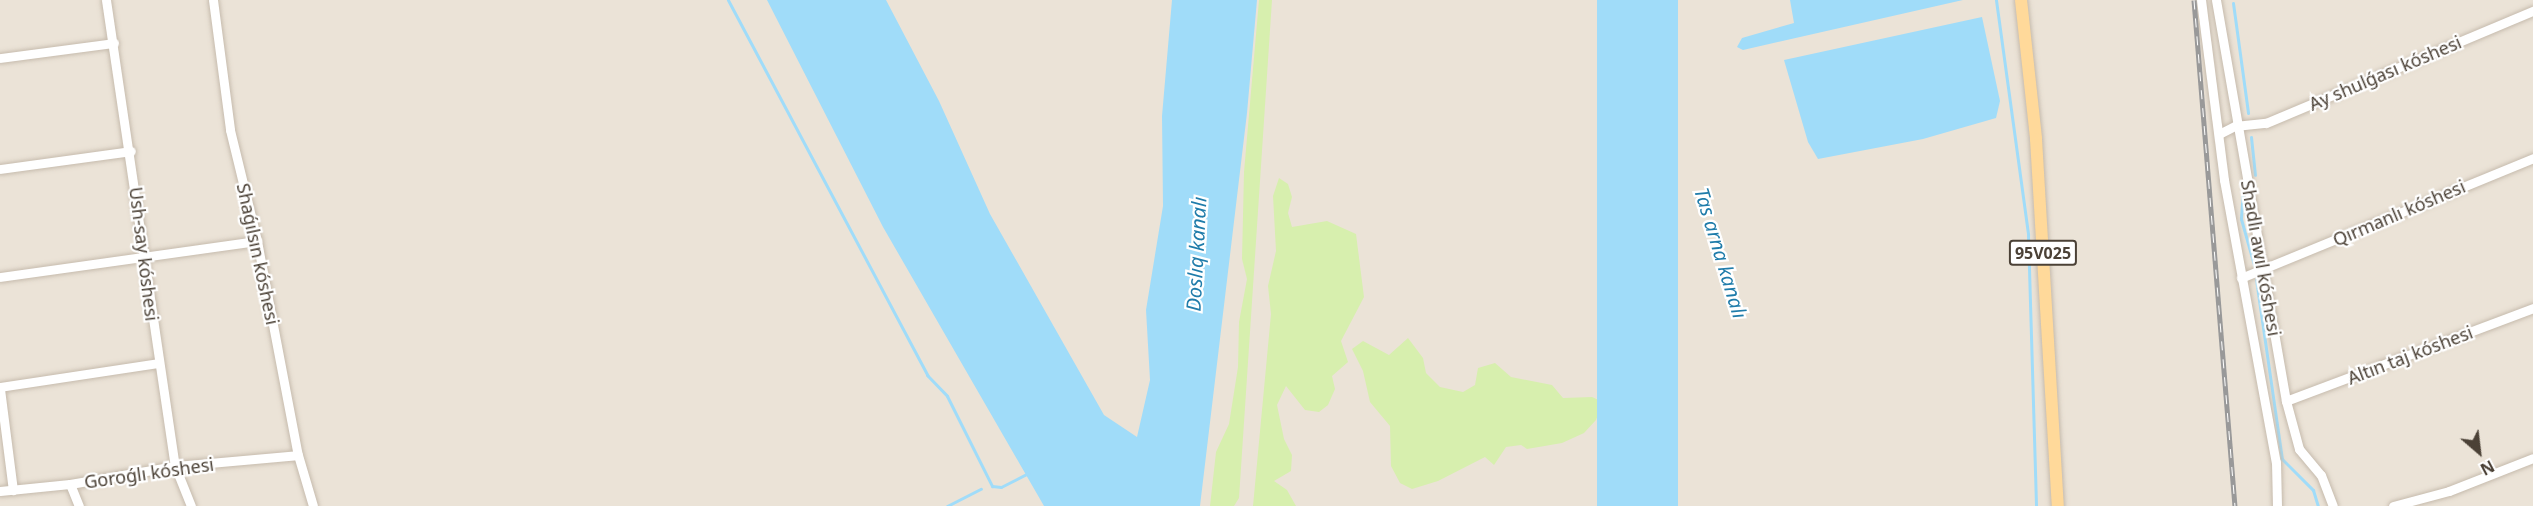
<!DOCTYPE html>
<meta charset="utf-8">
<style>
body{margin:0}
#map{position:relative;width:2533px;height:506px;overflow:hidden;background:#f6f1e9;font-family:"Noto Sans",sans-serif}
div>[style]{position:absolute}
.residential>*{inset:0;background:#ebe3d7;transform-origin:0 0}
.green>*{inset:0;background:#d7efae}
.water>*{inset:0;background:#a0dcf9;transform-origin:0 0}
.stream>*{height:3px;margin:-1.5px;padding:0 1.5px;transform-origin:1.5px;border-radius:1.5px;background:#a0dcf9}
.roads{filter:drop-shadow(0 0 2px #c6bbad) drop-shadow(0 0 2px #c6bbad)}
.minor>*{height:9px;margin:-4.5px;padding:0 4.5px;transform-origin:4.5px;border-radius:4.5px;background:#fff}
.major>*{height:12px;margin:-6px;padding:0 6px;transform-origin:6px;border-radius:6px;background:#ffd99a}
.rail>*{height:5px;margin-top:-2.5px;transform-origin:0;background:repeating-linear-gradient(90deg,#fff 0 9px,#999 0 18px);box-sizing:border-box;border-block:2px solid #999}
span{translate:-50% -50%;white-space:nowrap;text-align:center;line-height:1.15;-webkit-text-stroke:4.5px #fff;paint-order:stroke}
.shield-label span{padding:2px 4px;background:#fff;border:2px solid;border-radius:4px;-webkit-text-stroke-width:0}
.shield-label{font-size:16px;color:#4b4136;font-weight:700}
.street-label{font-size:18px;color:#4b4136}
.water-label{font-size:20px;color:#1f7caa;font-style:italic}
.north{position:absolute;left:2449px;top:422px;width:60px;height:60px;-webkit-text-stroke:4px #fff;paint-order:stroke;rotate:152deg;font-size:16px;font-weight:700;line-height:24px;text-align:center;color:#4b4136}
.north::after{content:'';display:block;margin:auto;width:21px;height:27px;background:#4b4136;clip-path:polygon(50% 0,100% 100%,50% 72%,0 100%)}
</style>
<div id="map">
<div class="residential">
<div style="left:0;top:0;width:2533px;height:506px"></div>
</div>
<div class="green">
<div style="clip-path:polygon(1259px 0,1272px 0,1239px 498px,1234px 506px,1210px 506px,1216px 452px,1229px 424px,1238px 367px,1239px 322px,1247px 279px,1242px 259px,1244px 172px)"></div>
<div style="clip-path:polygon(1279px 178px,1288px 184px,1292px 197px,1288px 213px,1292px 227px,1327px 221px,1356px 234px,1364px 297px,1341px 341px,1348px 362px,1332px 376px,1335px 389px,1328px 405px,1319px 412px,1305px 410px,1286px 386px,1277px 405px,1284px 439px,1292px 455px,1291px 471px,1274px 481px,1287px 490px,1296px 506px,1253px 506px,1271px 314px,1268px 286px,1276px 251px,1273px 196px)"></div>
<div style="clip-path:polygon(1408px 338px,1423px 358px,1426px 373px,1440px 387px,1463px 392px,1475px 385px,1478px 368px,1495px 363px,1511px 377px,1552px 385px,1563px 398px,1592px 397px,1603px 402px,1596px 420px,1584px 433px,1562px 443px,1527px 449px,1521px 445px,1506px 447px,1494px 465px,1485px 457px,1438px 481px,1412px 489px,1400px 483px,1391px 466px,1390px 426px,1370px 402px,1363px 371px,1352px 349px,1363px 341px,1389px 355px)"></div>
</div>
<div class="water">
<div style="clip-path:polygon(767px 0,886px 0,939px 101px,990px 214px,1104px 415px,1137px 437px,1150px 380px,1146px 310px,1163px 206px,1162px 116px,1172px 0,1257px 0,1247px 113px,1200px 506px,1044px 506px,883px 227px)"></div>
<div style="left:1597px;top:0;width:81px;height:527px"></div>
<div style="clip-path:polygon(1790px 0,1963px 0,1743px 50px,1737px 47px,1742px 38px,1794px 23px)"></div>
<div style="clip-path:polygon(1982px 17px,2000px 101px,1996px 118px,1923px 139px,1818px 159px,1808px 142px,1784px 60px)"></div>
</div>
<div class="stream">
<div style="left:728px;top:0;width:425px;rotate:62deg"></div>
<div style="left:927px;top:375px;width:29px;rotate:46deg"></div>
<div style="left:947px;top:396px;width:101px;rotate:63.4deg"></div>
<div style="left:992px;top:486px;width:9px;rotate:6deg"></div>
<div style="left:1001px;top:487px;width:31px;rotate:-27deg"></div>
<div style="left:1996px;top:0;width:237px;rotate:82.2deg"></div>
<div style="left:2028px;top:235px;width:271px;rotate:88.3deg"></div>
<div style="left:2233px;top:3px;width:111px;rotate:82.2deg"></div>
<div style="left:2251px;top:137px;width:38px;rotate:84deg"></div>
<div style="left:2243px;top:189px;width:30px;rotate:94deg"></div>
<div style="left:2241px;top:219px;width:48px;rotate:74.2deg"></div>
<div style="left:2256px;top:279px;width:182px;rotate:81.8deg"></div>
<div style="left:2282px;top:459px;width:44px;rotate:45deg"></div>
<div style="left:2313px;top:490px;width:17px;rotate:73deg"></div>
<div style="left:947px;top:506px;width:38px;rotate:-27deg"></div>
</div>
<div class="roads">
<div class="minor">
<div style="left:106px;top:0;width:471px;rotate:81.6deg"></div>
<div style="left:175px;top:466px;width:43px;rotate:68.2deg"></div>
<div style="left:213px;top:0;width:131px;rotate:82.5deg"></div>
<div style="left:230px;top:130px;width:114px;rotate:76.3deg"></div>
<div style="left:257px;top:241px;width:218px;rotate:79.2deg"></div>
<div style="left:298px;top:455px;width:53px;rotate:73.6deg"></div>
<div style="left:2201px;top:0;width:181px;rotate:82.7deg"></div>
<div style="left:2224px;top:180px;width:287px;rotate:79.6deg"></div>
<div style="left:2276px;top:462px;width:44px;rotate:88.7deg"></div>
<div style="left:2216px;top:0;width:407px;rotate:80.1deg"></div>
<div style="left:2286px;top:401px;width:50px;rotate:74.8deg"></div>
<div style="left:2299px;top:449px;width:34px;rotate:50deg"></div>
<div style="left:2321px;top:475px;width:33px;rotate:69deg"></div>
<div style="left:0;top:58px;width:115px;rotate:-7.5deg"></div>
<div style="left:2219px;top:134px;width:18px;rotate:-27deg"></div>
<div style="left:2235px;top:126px;width:31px;rotate:-6deg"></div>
<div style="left:2266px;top:123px;width:290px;rotate:-22.8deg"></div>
<div style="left:0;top:169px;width:132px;rotate:-7.8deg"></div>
<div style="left:0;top:277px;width:260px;rotate:-8deg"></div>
<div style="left:2241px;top:278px;width:316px;rotate:-22.3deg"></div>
<div style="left:0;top:387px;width:160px;rotate:-8.6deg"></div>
<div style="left:0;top:389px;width:102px;rotate:82.7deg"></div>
<div style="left:2286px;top:401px;width:264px;rotate:-20.6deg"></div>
<div style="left:70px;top:484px;width:24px;rotate:68deg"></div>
<div style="left:0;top:491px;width:70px;rotate:-5.7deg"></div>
<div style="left:70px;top:484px;width:107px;rotate:-9.7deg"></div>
<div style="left:175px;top:466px;width:123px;rotate:-5.1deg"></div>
<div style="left:2393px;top:506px;width:58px;rotate:-15deg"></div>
<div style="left:2449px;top:491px;width:90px;rotate:-21.4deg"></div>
</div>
<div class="major">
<div style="left:2021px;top:0;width:140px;rotate:83.8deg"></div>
<div style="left:2036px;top:139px;width:368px;rotate:86.6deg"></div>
</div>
</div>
<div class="rail">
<div style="left:2194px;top:0;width:508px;rotate:85.37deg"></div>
</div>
<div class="shield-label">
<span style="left:2043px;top:253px">95V025</span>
</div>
<div class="street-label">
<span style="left:2385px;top:73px;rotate:-23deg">Ay shulǵası kóshesi</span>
<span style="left:2399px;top:213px;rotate:-23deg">Qırmanlı kóshesi</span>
<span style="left:144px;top:254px;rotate:83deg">Ush-say kóshesi</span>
<span style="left:258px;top:254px;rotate:78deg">Shaǵılsın kóshesi</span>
<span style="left:2261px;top:258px;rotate:80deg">Shadlı awıl kóshesi</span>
<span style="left:2410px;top:355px;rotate:-21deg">Altın taj kóshesi</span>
<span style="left:149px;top:473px;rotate:-8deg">Goroǵlı kóshesi</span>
</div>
<div class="water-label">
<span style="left:1721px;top:253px;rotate:73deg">Tas arna kanalı</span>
<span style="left:1196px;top:254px;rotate:-87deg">Doslıq kanalı</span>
</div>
<div class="north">N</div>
</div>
